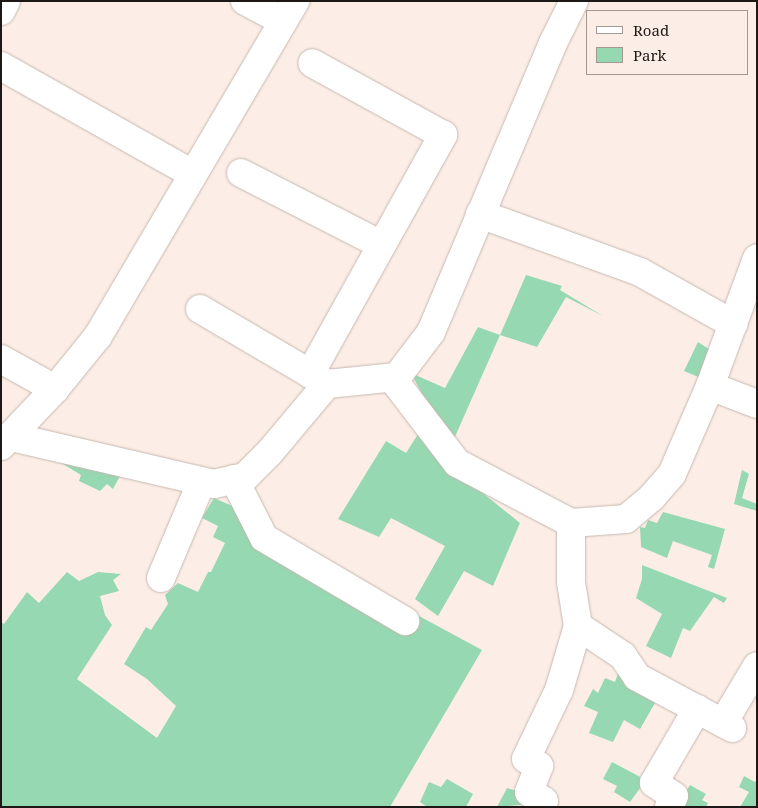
<!DOCTYPE html>
<style>
body{margin:0}
#map{position:relative;width:758px;height:808px;overflow:hidden;background:#fceee6;font-family:"Noto Serif",serif}
div>[style]{position:absolute}
.green>*{inset:0;background:#96d8b1}
.roads{filter:drop-shadow(0 0 1px #c6b8b0) drop-shadow(0 0 1px #c6b8b0)}
.minor>*{height:28px;margin:-14px;padding:0 14px;transform-origin:14px;border-radius:14px;background:#fff}
span{translate:-50% -50%;white-space:nowrap;text-align:center;line-height:1.15;-webkit-text-stroke:4.5px #fceee6;paint-order:stroke}
.frame{position:absolute;inset:0;border:2px solid #1d1815;pointer-events:none}
.legend{position:absolute;left:586px;top:10px;width:162px;height:65px;box-sizing:border-box;background:#fceee6;border:1px solid #a39892;margin:0;padding:6px 9px;list-style:none;font-size:15px;color:#1d1815}
.legend li{display:flex;align-items:center;gap:10px;height:25px}
.legend b{width:25px;border:1px solid #a39892}
</style>
<div id="map">
<div class="green">
<div style="clip-path:polygon(526px 275px,562px 286px,560px 290px,603px 316px,566px 297px,537px 347px,500px 335px,450px 448px,411px 373px,445px 388px,478px 327px,500px 335px)"></div>
<div style="clip-path:polygon(698px 342px,712px 351px,701px 378px,684px 371px)"></div>
<div style="clip-path:polygon(422px 428px,469px 482px,520px 523px,493px 586px,464px 571px,438px 616px,415px 599px,445px 546px,391px 518px,379px 537px,338px 519px,386px 441px,406px 453px)"></div>
<div style="clip-path:polygon(50px 456px,120px 476px,113px 489px,107px 484px,100px 491px,79px 481px,81px 475px)"></div>
<div style="clip-path:polygon(742px 470px,749px 474px,742px 498px,757px 504px,757px 511px,734px 504px)"></div>
<div style="clip-path:polygon(214px 498px,239px 509px,280px 541px,482px 650px,390px 807px,1px 807px,1px 622px,4px 624px,27px 592px,39px 603px,67px 572px,79px 581px,98px 572px,121px 574px,113px 580px,119px 591px,100px 596px,105px 615px,112px 625px,77px 679px,157px 738px,176px 706px,147px 679px,124px 664px,146px 627px,151px 630px,168px 604px,165px 595px,178px 583px,198px 592px,208px 572px,211px 572px,225px 543px,213px 537px,218px 526px,202px 518px)"></div>
<div style="clip-path:polygon(663px 512px,725px 529px,714px 569px,708px 567px,712px 555px,673px 541px,667px 558px,641px 547px,640px 527px,645px 528px,648px 520px,657px 523px)"></div>
<div style="clip-path:polygon(642px 565px,727px 598px,724px 603px,714px 597px,690px 631px,683px 628px,671px 658px,646px 646px,662px 614px,636px 598px,642px 579px)"></div>
<div style="clip-path:polygon(622px 662px,659px 696px,640px 729px,624px 720px,613px 742px,589px 733px,598px 712px,584px 706px,593px 689px,598px 693px,605px 678px,615px 682px)"></div>
<div style="clip-path:polygon(612px 762px,646px 780px,630px 802px,614px 792px,617px 786px,603px 779px)"></div>
<div style="clip-path:polygon(744px 776px,755px 782px,757px 779px,757px 807px,740px 807px,749px 792px,739px 787px)"></div>
<div style="clip-path:polygon(447px 779px,473px 794px,466px 807px,427px 807px,420px 802px,429px 782px,441px 787px)"></div>
<div style="clip-path:polygon(690px 785px,706px 794px,702px 800px,708px 803px,706px 807px,684px 807px,678px 804px)"></div>
<div style="clip-path:polygon(507px 788px,524px 793px,532px 804px,497px 807px)"></div>
</div>
<div class="roads">
<div class="minor">
<div style="left:245px;top:1px;width:43px;rotate:27.8deg"></div>
<div style="left:1px;top:11px;width:11px;rotate:-63deg"></div>
<div style="left:1px;top:66px;width:220px;rotate:29.4deg"></div>
<div style="left:241px;top:173px;width:158px;rotate:27.1deg"></div>
<div style="left:480px;top:214px;width:170px;rotate:19.9deg"></div>
<div style="left:640px;top:272px;width:107px;rotate:29.2deg"></div>
<div style="left:200px;top:309px;width:146px;rotate:30.4deg"></div>
<div style="left:1px;top:359px;width:62px;rotate:29.1deg"></div>
<div style="left:310px;top:374px;width:274px;rotate:-60.9deg"></div>
<div style="left:443px;top:135px;width:149px;rotate:-151.2deg"></div>
<div style="left:392px;top:378px;width:107px;rotate:52.6deg"></div>
<div style="left:457px;top:463px;width:129px;rotate:27.8deg"></div>
<div style="left:571px;top:523px;width:59px;rotate:90deg"></div>
<div style="left:571px;top:582px;width:45px;rotate:81deg"></div>
<div style="left:578px;top:626px;width:67px;rotate:106.5deg"></div>
<div style="left:559px;top:690px;width:76px;rotate:115.6deg"></div>
<div style="left:526px;top:759px;width:15px;rotate:28deg"></div>
<div style="left:539px;top:766px;width:28px;rotate:111deg"></div>
<div style="left:529px;top:792px;width:17px;rotate:31deg"></div>
<div style="left:544px;top:801px;width:6px;rotate:108deg"></div>
<div style="left:710px;top:386px;width:136px;rotate:-69.8deg"></div>
<div style="left:12px;top:437px;width:207px;rotate:13.1deg"></div>
<div style="left:214px;top:484px;width:32px;rotate:-13deg"></div>
<div style="left:245px;top:477px;width:35px;rotate:-45deg"></div>
<div style="left:270px;top:452px;width:89px;rotate:-50deg"></div>
<div style="left:327px;top:384px;width:70px;rotate:-5.7deg"></div>
<div style="left:397px;top:377px;width:56px;rotate:-52.9deg"></div>
<div style="left:431px;top:332px;width:314px;rotate:-67.1deg"></div>
<div style="left:553px;top:43px;width:47px;rotate:-63.4deg"></div>
<div style="left:1px;top:446px;width:79px;rotate:-46.5deg"></div>
<div style="left:55px;top:389px;width:68px;rotate:-50.9deg"></div>
<div style="left:98px;top:336px;width:389px;rotate:-59.5deg"></div>
<div style="left:234px;top:479px;width:66px;rotate:63deg"></div>
<div style="left:264px;top:538px;width:164px;rotate:30.5deg"></div>
<div style="left:571px;top:523px;width:55px;rotate:-4.2deg"></div>
<div style="left:626px;top:519px;width:34px;rotate:-40deg"></div>
<div style="left:652px;top:497px;width:30px;rotate:-49deg"></div>
<div style="left:672px;top:474px;width:96px;rotate:-66.6deg"></div>
<div style="left:710px;top:386px;width:50px;rotate:21deg"></div>
<div style="left:161px;top:578px;width:105px;rotate:-67.1deg"></div>
<div style="left:578px;top:626px;width:54px;rotate:33.7deg"></div>
<div style="left:623px;top:656px;width:25px;rotate:56deg"></div>
<div style="left:637px;top:677px;width:108px;rotate:28.2deg"></div>
<div style="left:723px;top:723px;width:66px;rotate:-59.2deg"></div>
<div style="left:669px;top:807px;width:12px;rotate:-66deg"></div>
<div style="left:674px;top:796px;width:24px;rotate:-147deg"></div>
<div style="left:654px;top:783px;width:86px;rotate:-59.8deg"></div>
</div>
</div>
<div class="frame"></div>
<ul class="legend">
<li><b style="height:6px;background:#fff"></b>Road</li>
<li><b style="height:14px;background:#96d8b1"></b>Park</li>
</ul>
</div>
